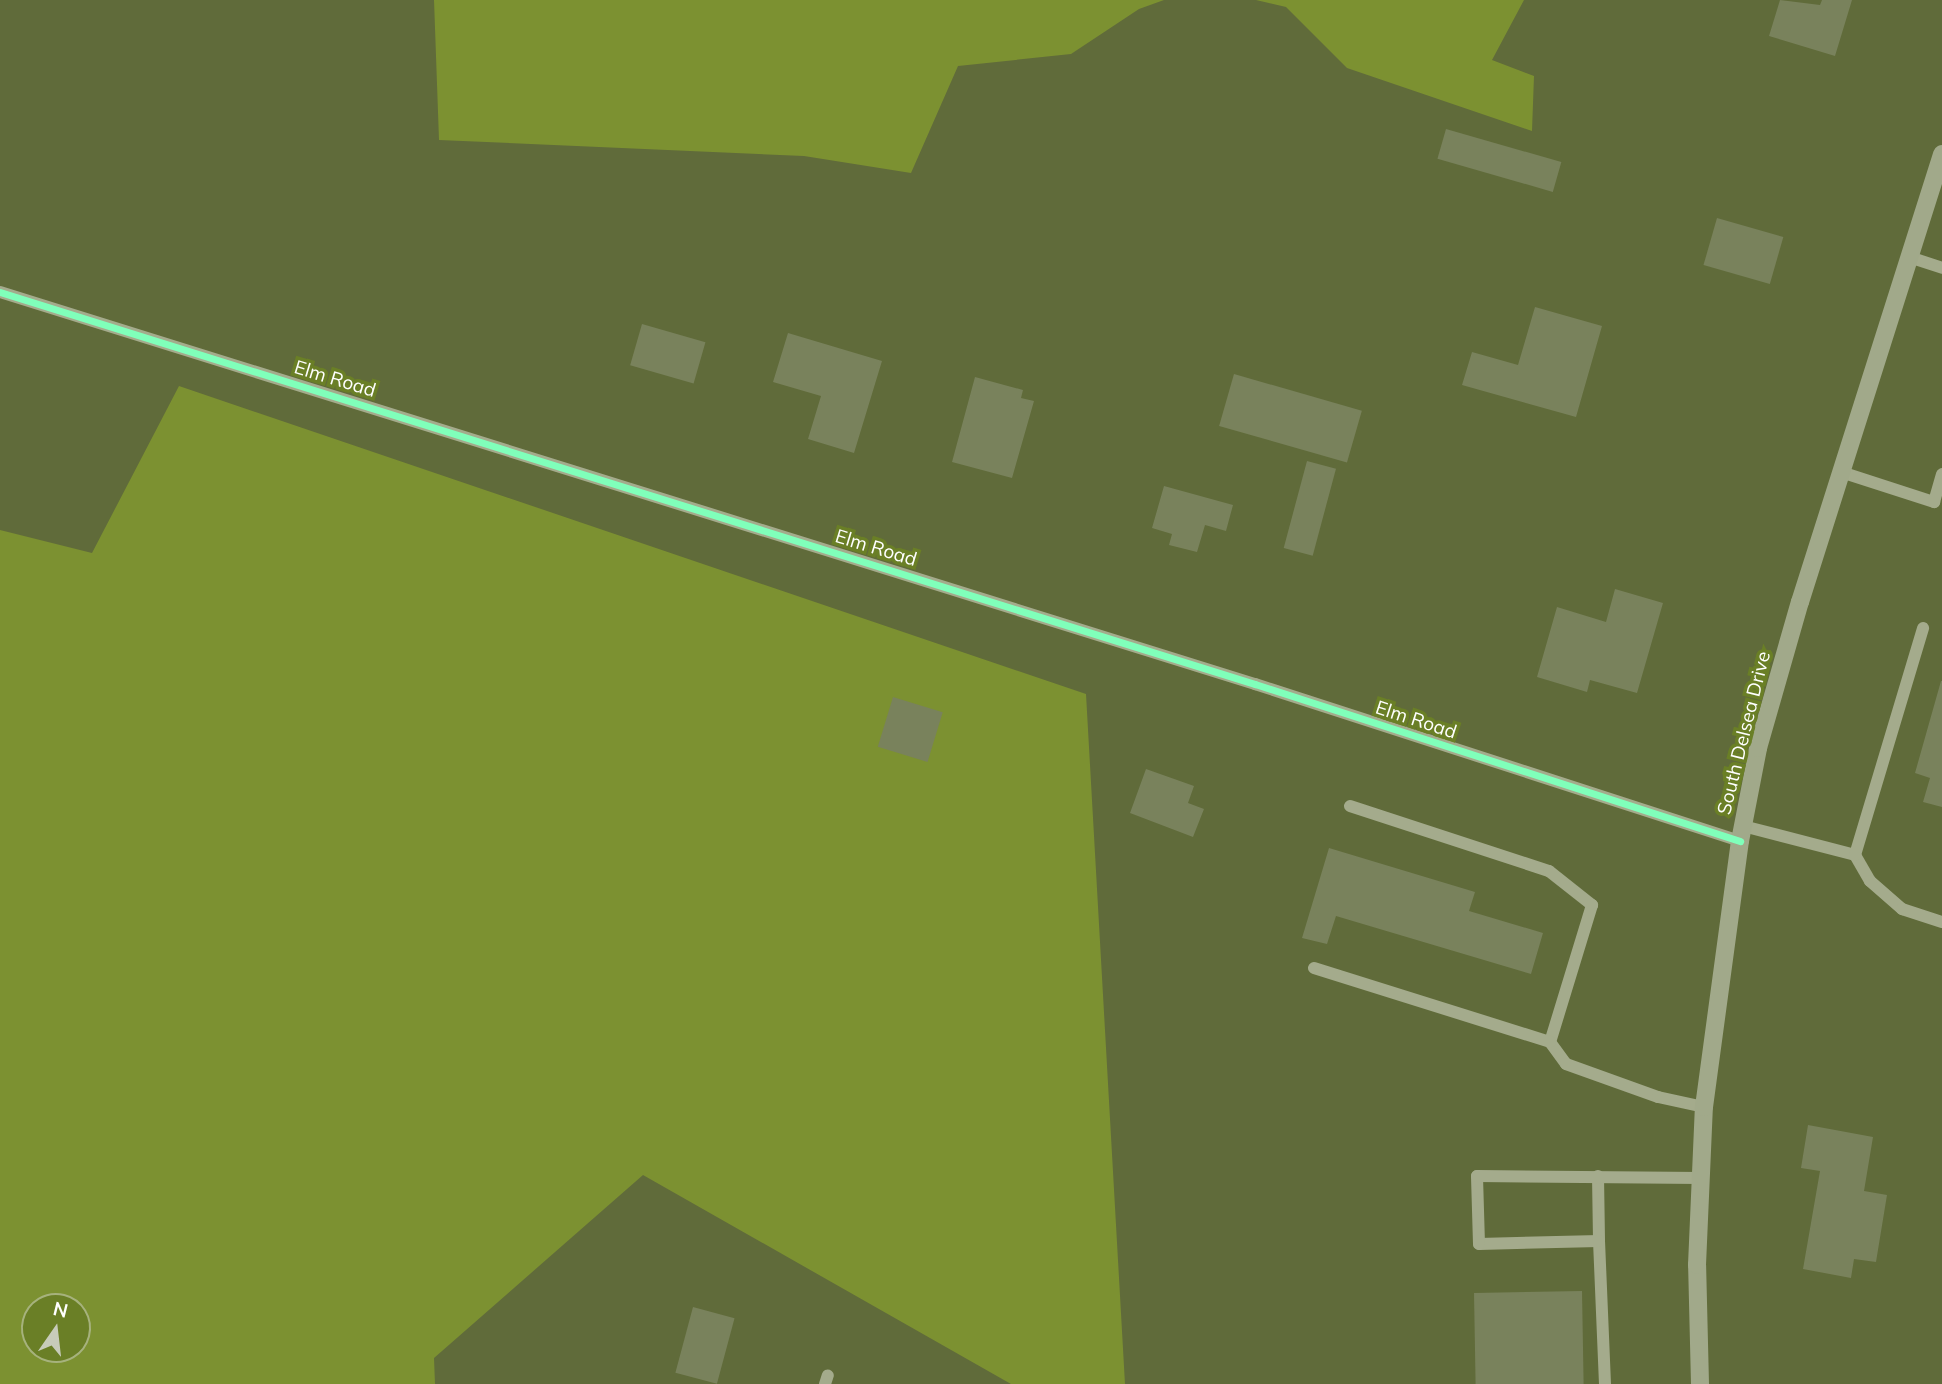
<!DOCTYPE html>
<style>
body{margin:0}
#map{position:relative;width:1942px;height:1384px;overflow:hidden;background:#606b3a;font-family:Mulish,sans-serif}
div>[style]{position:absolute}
.green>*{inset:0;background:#7c9131}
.building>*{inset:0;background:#79825c;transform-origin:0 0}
.minor>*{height:12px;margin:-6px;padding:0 6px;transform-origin:6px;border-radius:6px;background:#a4ab8c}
.major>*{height:18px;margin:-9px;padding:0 9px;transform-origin:9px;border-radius:9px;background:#a1a98a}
.cycleway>*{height:7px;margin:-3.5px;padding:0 3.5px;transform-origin:3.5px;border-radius:3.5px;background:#80ffba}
span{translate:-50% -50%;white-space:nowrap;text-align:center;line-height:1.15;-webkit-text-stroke:7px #6a7f26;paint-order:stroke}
.street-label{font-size:19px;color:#fff}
.north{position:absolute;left:21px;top:1293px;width:70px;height:70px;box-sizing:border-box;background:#6a7f26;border:2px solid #a6b27d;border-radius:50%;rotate:14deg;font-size:19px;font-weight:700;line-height:28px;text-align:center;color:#fff}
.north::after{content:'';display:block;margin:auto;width:24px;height:32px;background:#c7cbba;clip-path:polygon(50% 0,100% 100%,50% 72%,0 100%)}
</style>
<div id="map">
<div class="green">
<div style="clip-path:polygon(434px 0,1164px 0,1139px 9px,1071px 54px,958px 66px,911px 173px,804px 156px,439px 140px)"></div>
<div style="clip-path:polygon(1256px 0,1524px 0,1492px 60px,1534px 76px,1532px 131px,1347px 68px,1286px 7px)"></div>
<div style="clip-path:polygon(evenodd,179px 386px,1086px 694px,1125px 1384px,1011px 1384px,643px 1175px,434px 1358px,435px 1384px,0 1384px,0 530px,92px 553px,179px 386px,35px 1307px,77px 1307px,77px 1349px,35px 1349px,35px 1307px)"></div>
</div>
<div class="building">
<div style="clip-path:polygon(1780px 0,1820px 5px,1822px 0,1852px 0,1835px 56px,1769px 36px)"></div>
<div style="left:1446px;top:129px;width:120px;height:31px;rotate:16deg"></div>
<div style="left:1717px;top:218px;width:69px;height:49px;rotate:16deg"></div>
<div style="clip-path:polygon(1535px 307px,1602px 326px,1576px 417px,1462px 385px,1472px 352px,1518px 365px)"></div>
<div style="left:642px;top:324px;width:66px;height:43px;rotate:16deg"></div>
<div style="clip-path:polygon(788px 333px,882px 361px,854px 453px,808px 439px,821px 396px,773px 382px)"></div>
<div style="left:1234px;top:374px;width:133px;height:54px;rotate:16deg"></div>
<div style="clip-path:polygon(975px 377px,1023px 390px,1021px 398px,1034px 401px,1012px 478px,952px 462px)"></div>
<div style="left:1307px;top:461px;width:30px;height:90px;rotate:15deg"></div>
<div style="clip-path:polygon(1164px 486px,1233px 505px,1226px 531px,1205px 525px,1197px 552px,1169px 545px,1172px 534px,1152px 528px)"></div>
<div style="clip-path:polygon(1615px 589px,1663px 603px,1637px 693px,1590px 680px,1587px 692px,1537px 677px,1557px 607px,1606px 622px)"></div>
<div style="clip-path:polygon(1941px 681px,1942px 681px,1942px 807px,1923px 802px,1930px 778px,1915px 773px)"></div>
<div style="left:893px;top:697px;width:52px;height:52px;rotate:17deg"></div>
<div style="clip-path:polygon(1146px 769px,1194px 786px,1188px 803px,1204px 809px,1193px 837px,1130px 813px)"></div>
<div style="clip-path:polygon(1329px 848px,1475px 892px,1469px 911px,1543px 933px,1531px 974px,1336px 916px,1327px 944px,1302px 938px)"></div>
<div style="clip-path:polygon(1808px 1125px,1873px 1137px,1864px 1191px,1887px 1195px,1876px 1262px,1854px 1259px,1851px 1278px,1803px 1269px,1820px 1171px,1801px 1168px)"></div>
<div style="left:1582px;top:1291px;width:93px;height:108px;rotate:89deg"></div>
<div style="left:693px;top:1307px;width:43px;height:68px;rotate:15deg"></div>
</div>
<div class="minor">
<div style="left:1909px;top:257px;width:35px;rotate:18deg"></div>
<div style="left:0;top:292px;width:1315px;rotate:17.35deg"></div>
<div style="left:1255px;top:684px;width:510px;rotate:17.94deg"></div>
<div style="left:1841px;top:472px;width:98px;rotate:17.9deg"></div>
<div style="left:1934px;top:502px;width:29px;rotate:-74deg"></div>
<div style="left:1350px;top:806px;width:209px;rotate:18.1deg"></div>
<div style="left:1549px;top:871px;width:55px;rotate:38.3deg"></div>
<div style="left:1592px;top:905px;width:143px;rotate:107deg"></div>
<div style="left:1550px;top:1042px;width:27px;rotate:54deg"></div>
<div style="left:1566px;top:1064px;width:98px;rotate:19.7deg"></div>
<div style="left:1658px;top:1097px;width:47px;rotate:12.3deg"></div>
<div style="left:1743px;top:826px;width:116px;rotate:14.5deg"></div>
<div style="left:1855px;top:855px;width:30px;rotate:60deg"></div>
<div style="left:1870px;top:881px;width:43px;rotate:41.2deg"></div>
<div style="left:1902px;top:909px;width:42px;rotate:18deg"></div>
<div style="left:1855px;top:855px;width:237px;rotate:-73.3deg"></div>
<div style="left:1314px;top:968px;width:247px;rotate:17.4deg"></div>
<div style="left:1598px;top:1176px;width:65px;rotate:89.1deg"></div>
<div style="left:825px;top:1384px;width:9px;rotate:-72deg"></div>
<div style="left:1605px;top:1384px;width:143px;rotate:-92.4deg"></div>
<div style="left:1599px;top:1241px;width:120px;rotate:178.6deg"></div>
<div style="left:1479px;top:1244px;width:68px;rotate:-91.7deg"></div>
<div style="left:1477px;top:1176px;width:224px;rotate:0.5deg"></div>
</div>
<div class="major">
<div style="left:1700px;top:1384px;width:119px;rotate:-91.4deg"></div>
<div style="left:1697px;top:1265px;width:158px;rotate:-87.5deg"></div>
<div style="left:1704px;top:1107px;width:268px;rotate:-82.3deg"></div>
<div style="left:1740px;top:841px;width:95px;rotate:-79deg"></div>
<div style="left:1758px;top:748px;width:152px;rotate:-74deg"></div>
<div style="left:1800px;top:602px;width:470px;rotate:-72.4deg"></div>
</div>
<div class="cycleway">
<div style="left:0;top:292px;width:1315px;rotate:17.35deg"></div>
<div style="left:1255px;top:684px;width:510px;rotate:17.94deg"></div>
</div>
<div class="street-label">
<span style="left:335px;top:379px;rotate:17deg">Elm Road</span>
<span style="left:876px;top:548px;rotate:17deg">Elm Road</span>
<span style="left:1416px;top:720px;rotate:18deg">Elm Road</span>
<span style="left:1744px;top:733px;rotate:-76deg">South Delsea Drive</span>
</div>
<div class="north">N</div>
</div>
